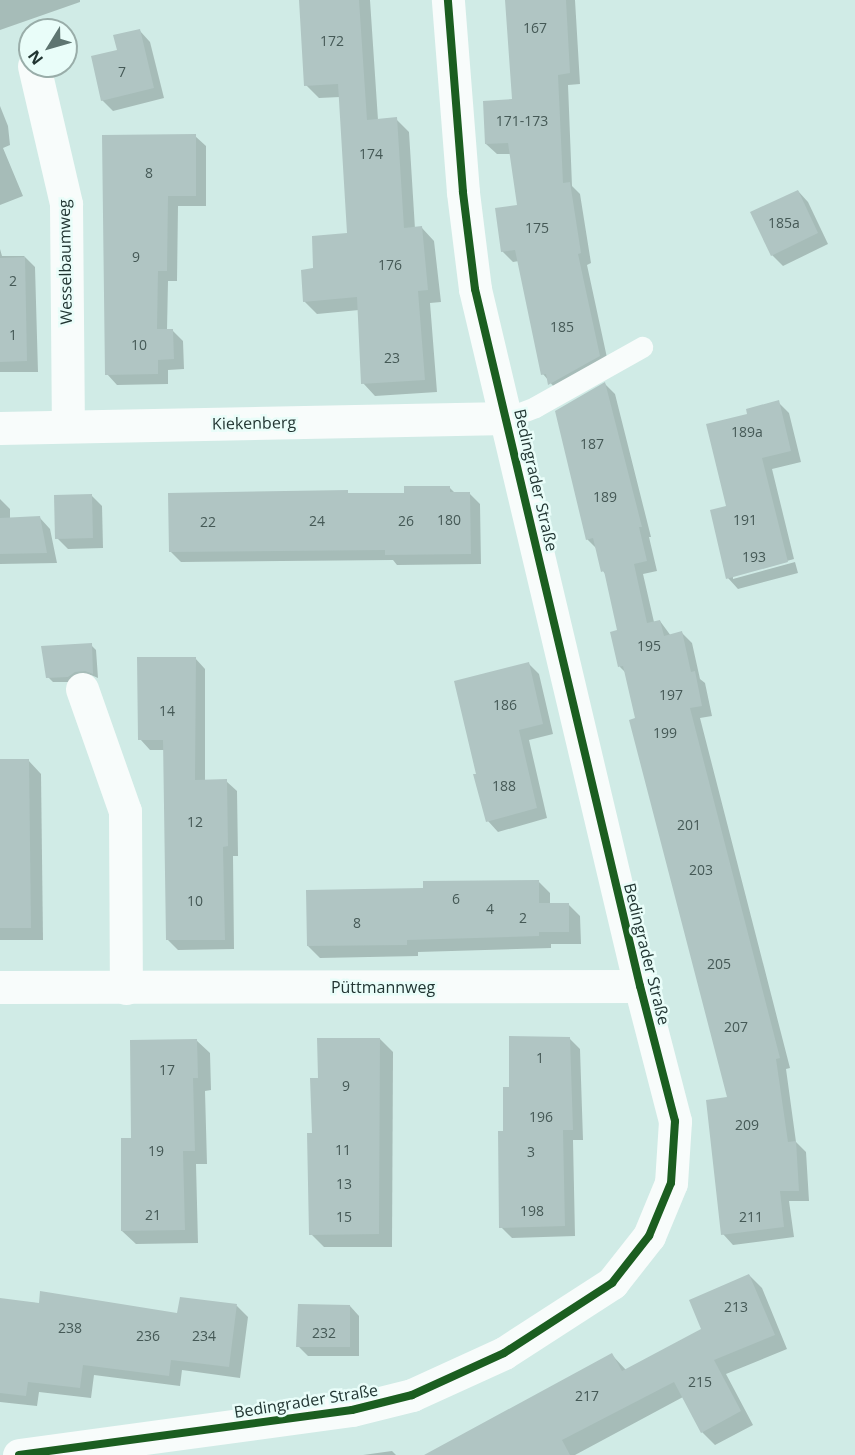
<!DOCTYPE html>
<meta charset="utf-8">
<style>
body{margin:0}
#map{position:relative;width:855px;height:1455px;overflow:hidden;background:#d0ebe6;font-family:"Open Sans",sans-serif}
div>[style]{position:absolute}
.shadow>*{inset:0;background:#0003}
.building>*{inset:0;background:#b0c5c3}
.lane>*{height:21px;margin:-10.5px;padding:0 10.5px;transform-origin:10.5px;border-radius:10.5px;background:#f8fcfb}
.street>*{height:33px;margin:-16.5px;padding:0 16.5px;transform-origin:16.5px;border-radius:16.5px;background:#f8fcfb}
.cycleway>*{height:8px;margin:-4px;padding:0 4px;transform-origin:4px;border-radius:4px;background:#1b5e20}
span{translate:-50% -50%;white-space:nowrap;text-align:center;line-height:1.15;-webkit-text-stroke:5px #e9fdf9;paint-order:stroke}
.number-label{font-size:14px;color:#455956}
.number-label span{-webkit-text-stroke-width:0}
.street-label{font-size:16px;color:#213532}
.north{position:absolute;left:18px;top:18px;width:60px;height:60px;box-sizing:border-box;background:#e9fdf9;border:2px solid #99ada9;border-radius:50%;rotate:233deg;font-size:16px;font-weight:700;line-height:24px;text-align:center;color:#213532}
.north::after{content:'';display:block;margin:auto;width:21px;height:27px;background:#5e7571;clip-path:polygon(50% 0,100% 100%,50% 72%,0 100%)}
</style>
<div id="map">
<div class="shadow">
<div style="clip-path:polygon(0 0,80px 0,80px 2px,0 30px)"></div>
<div style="clip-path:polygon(300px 0,370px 0,378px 120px,396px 119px,409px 132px,415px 229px,422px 228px,434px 241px,441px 302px,430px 303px,437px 392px,375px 396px,363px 383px,359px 310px,317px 314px,304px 301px,315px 270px,349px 234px,340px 97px,319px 98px,306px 85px)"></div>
<div style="clip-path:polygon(508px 0,575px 0,580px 84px,568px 85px,572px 186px,580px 194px,591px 263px,587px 265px,609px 367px,560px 394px,543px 374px,519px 261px,513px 262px,502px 251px,519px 206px,511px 154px,497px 154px,486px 144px,514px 101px)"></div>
<div style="clip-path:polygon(140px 31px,150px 42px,164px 98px,113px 111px,102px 100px,119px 51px)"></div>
<div style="clip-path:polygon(0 106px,8px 126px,10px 145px,3px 148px,23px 196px,0 205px)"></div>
<div style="clip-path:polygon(104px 136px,195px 136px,206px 146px,206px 206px,178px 206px,177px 281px,168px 281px,167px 330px,172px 330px,183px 341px,184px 369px,168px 370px,168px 384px,117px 385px,107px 374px)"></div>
<div style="clip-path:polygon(798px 191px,808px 202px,828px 244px,783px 266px,772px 255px)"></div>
<div style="clip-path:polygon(0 249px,2px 256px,24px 256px,35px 267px,38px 372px,0 372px)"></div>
<div style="clip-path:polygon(605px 384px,615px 394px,651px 537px,649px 537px,657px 571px,643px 574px,654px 622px,660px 621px,671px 636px,682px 633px,692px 643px,700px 679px,705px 683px,712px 716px,700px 718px,790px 1068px,786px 1069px,796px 1142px,806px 1152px,809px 1201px,789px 1201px,794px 1237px,733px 1245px,723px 1234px,729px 1098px,626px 673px,620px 667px,619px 631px,606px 575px,603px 571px,598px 550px,587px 539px)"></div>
<div style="clip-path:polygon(778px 402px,789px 413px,801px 462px,772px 469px,794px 559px,733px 576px,733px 579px,795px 562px,798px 573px,738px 589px,728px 578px,749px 415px)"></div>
<div style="clip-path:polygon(449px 487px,455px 493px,469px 493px,480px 504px,481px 564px,397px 565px,393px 560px,181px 562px,170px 551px,347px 492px,350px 495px,406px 494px)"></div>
<div style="clip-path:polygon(91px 495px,102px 506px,103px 548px,68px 549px,57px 538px)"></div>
<div style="clip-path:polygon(0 499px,10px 509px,10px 519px,40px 518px,50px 529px,57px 563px,0 564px)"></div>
<div style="clip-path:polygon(91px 645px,96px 650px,98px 678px,91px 675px,81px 676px,73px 682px,53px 682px,48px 677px)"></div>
<div style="clip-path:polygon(195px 658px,205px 669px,205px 781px,226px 781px,237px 791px,238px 856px,233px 856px,234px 949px,178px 950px,168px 940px,165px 750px,150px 750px,140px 739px)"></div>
<div style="clip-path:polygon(528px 663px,539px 674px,553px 734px,529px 740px,547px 818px,498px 832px,488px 821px,478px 775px)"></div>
<div style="clip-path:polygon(0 760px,28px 760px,41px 774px,43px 940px,0 940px)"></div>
<div style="clip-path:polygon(538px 881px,550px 893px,550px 905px,568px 904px,580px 916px,581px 944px,551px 944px,551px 948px,418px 952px,418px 956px,320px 958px,308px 946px,424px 890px)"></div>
<div style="clip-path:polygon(569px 1038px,580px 1049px,583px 1140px,573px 1140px,575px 1236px,512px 1238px,501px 1227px,505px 1132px,511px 1088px)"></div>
<div style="clip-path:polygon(380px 1039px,393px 1052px,392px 1247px,324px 1247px,311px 1234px,314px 1135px,319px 1079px)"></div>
<div style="clip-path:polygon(196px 1040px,210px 1053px,211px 1090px,205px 1091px,207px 1164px,196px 1164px,198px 1243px,136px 1244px,122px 1231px,132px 1139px)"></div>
<div style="clip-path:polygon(749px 1275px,762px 1288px,787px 1349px,726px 1374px,753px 1425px,715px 1445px,702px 1432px,683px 1397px,575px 1455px,427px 1455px,612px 1355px,626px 1370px,703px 1330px)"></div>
<div style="clip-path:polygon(0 1300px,179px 1315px,237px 1306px,248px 1317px,240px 1378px,182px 1370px,180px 1386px,94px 1375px,91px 1398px,39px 1392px,37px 1406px,0 1402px)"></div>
<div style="clip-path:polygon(350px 1306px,359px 1316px,359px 1356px,308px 1356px,298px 1346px)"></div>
<div style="clip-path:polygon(392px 1451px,396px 1455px,363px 1455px)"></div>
</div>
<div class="building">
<div style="clip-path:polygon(299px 0,359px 0,367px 120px,397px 117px,404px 228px,422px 226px,428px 290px,418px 291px,425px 380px,361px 384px,357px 297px,303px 302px,301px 270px,313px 268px,312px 236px,347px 233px,338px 84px,304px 86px)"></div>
<div style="clip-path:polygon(505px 0,566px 0,570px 73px,558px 75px,563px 183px,570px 182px,581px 253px,578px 254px,600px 356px,548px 385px,546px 374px,541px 375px,515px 250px,501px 252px,495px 208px,517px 205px,508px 143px,485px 144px,483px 101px,512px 99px)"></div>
<div style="clip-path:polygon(140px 29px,154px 88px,101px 101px,91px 56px,117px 50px,113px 35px)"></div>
<div style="clip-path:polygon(196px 134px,196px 196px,168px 196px,167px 271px,158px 271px,157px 329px,173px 329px,174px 359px,158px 360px,158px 374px,105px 375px,102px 135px)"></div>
<div style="clip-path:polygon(798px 190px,818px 233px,771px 256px,750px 212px)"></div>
<div style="clip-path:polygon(25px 257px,27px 361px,0 362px,0 258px)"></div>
<div style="clip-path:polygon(605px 382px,642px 527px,639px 527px,647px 561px,634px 564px,647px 623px,660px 620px,664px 636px,682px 631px,691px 672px,695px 671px,702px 706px,690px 708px,780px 1058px,776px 1059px,788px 1142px,796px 1141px,799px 1191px,780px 1191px,784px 1227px,721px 1235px,706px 1100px,727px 1097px,629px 720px,635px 718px,623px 666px,618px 667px,610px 632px,617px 630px,604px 571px,601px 572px,593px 538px,586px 540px,555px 411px)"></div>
<div style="clip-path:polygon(779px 400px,791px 451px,762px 458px,788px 562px,726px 579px,710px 510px,726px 506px,706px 424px,747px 414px,746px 409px)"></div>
<div style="clip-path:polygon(404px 486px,450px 486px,450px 492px,470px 492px,471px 554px,385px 555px,385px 550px,169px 552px,168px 493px,348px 490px,348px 493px,404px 493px)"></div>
<div style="clip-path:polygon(92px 494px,93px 538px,55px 539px,54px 495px)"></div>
<div style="clip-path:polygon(40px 516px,47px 553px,0 554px,0 518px)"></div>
<div style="clip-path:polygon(92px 643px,93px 674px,85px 671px,75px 672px,68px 677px,46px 678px,41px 646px)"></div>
<div style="clip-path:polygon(137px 657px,196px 657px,195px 780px,227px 779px,228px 846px,223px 847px,225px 940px,166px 940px,163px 740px,138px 740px)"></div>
<div style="clip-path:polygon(529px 662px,543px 724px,519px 730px,537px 808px,486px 822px,473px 774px,476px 774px,454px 681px)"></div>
<div style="clip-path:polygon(0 759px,29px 759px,31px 928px,0 928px)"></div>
<div style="clip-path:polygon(539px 880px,539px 903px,569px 903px,569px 932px,539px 932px,539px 936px,407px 940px,407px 945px,307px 946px,306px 890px,423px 888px,423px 881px)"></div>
<div style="clip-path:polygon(509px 1036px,570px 1037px,573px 1130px,563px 1130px,565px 1226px,499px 1228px,498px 1131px,503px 1131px,503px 1087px,509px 1087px)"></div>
<div style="clip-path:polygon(317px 1038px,380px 1038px,379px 1234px,309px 1235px,307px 1133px,312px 1133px,310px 1078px,318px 1078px)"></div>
<div style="clip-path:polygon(197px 1039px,198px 1078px,193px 1078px,195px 1151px,183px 1151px,185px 1230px,121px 1231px,121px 1138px,131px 1138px,130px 1040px)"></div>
<div style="clip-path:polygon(749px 1274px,775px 1335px,714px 1360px,741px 1411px,701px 1433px,674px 1382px,562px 1440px,570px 1455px,424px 1455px,612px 1353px,622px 1371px,701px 1329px,689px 1300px)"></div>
<div style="clip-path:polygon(40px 1291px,177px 1313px,180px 1297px,237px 1304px,229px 1367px,171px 1360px,169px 1376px,83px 1365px,80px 1388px,28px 1382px,26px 1396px,0 1393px,0 1298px,39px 1303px)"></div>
<div style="clip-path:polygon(298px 1304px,350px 1305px,350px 1347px,296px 1347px)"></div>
</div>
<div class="lane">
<div style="left:507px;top:418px;width:30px;rotate:-21deg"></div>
<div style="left:535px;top:407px;width:123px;rotate:-29.3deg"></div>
</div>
<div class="street">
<div style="left:34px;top:66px;width:142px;rotate:76.9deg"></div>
<div style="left:66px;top:204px;width:222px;rotate:89.5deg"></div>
<div style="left:0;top:428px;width:507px;rotate:-1.13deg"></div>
<div style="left:82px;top:689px;width:129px;rotate:70.6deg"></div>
<div style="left:125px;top:811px;width:177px;rotate:89.7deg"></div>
<div style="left:0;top:987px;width:640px;rotate:-0.09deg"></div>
<div style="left:19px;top:1455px;width:336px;rotate:-7.7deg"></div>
<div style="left:352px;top:1410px;width:62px;rotate:-14deg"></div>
<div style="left:412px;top:1395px;width:101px;rotate:-24.5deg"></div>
<div style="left:504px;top:1353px;width:129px;rotate:-32.9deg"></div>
<div style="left:612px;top:1283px;width:60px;rotate:-51.8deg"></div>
<div style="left:649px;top:1236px;width:57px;rotate:-67.5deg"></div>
<div style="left:671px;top:1183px;width:62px;rotate:-86.3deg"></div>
<div style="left:675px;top:1121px;width:139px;rotate:-104.5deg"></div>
<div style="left:640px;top:986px;width:716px;rotate:-103.32deg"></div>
<div style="left:475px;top:289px;width:98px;rotate:-97.1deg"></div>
<div style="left:463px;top:192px;width:193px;rotate:-94.5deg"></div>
</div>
<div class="cycleway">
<div style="left:19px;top:1455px;width:336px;rotate:-7.7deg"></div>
<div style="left:352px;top:1410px;width:62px;rotate:-14deg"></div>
<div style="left:412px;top:1395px;width:101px;rotate:-24.5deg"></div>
<div style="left:504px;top:1353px;width:129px;rotate:-32.9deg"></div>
<div style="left:612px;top:1283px;width:60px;rotate:-51.8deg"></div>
<div style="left:649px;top:1236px;width:57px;rotate:-67.5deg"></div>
<div style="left:671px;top:1183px;width:62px;rotate:-86.3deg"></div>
<div style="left:675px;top:1121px;width:139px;rotate:-104.5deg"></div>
<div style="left:640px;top:986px;width:716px;rotate:-103.32deg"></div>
<div style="left:475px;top:289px;width:98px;rotate:-97.1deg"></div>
<div style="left:463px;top:192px;width:193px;rotate:-94.5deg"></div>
</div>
<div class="number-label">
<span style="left:535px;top:28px">167</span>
<span style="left:332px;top:41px">172</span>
<span style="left:122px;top:72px">7</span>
<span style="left:522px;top:121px">171-173</span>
<span style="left:371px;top:154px">174</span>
<span style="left:149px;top:173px">8</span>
<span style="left:784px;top:223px">185a</span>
<span style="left:537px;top:228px">175</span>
<span style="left:136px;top:257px">9</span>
<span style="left:390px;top:265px">176</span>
<span style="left:13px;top:281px">2</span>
<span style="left:562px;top:327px">185</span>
<span style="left:13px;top:335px">1</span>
<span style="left:139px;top:345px">10</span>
<span style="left:392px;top:358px">23</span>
<span style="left:747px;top:432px">189a</span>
<span style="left:592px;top:444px">187</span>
<span style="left:605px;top:497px">189</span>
<span style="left:449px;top:520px">180</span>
<span style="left:745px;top:520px">191</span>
<span style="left:317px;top:521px">24</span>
<span style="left:406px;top:521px">26</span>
<span style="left:208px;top:522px">22</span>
<span style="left:754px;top:557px">193</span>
<span style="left:649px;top:646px">195</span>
<span style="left:671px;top:695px">197</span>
<span style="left:505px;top:705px">186</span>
<span style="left:167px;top:711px">14</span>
<span style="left:665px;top:733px">199</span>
<span style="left:504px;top:786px">188</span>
<span style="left:195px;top:822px">12</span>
<span style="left:689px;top:825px">201</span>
<span style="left:701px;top:870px">203</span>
<span style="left:456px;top:899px">6</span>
<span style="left:195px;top:901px">10</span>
<span style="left:490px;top:909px">4</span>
<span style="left:523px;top:918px">2</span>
<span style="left:357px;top:923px">8</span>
<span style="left:719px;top:964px">205</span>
<span style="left:736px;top:1027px">207</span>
<span style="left:540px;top:1058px">1</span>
<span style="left:167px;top:1070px">17</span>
<span style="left:346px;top:1086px">9</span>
<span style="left:541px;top:1117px">196</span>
<span style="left:747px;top:1125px">209</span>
<span style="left:343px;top:1150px">11</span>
<span style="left:156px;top:1151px">19</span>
<span style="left:531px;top:1152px">3</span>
<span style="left:344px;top:1184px">13</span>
<span style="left:532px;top:1211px">198</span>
<span style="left:153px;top:1215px">21</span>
<span style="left:344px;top:1217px">15</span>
<span style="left:751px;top:1217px">211</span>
<span style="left:736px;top:1307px">213</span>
<span style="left:70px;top:1328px">238</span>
<span style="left:324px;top:1333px">232</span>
<span style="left:148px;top:1336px">236</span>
<span style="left:204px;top:1336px">234</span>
<span style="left:700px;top:1382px">215</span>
<span style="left:587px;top:1396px">217</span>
</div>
<div class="street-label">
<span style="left:65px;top:262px;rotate:-91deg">Wesselbaumweg</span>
<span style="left:254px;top:423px;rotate:-1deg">Kiekenberg</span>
<span style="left:536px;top:480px;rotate:77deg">Bedingrader Straße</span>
<span style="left:647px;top:954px;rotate:76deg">Bedingrader Straße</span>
<span style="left:383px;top:987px">Püttmannweg</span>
<span style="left:306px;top:1401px;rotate:-9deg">Bedingrader Straße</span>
</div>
<div class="north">N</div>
</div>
